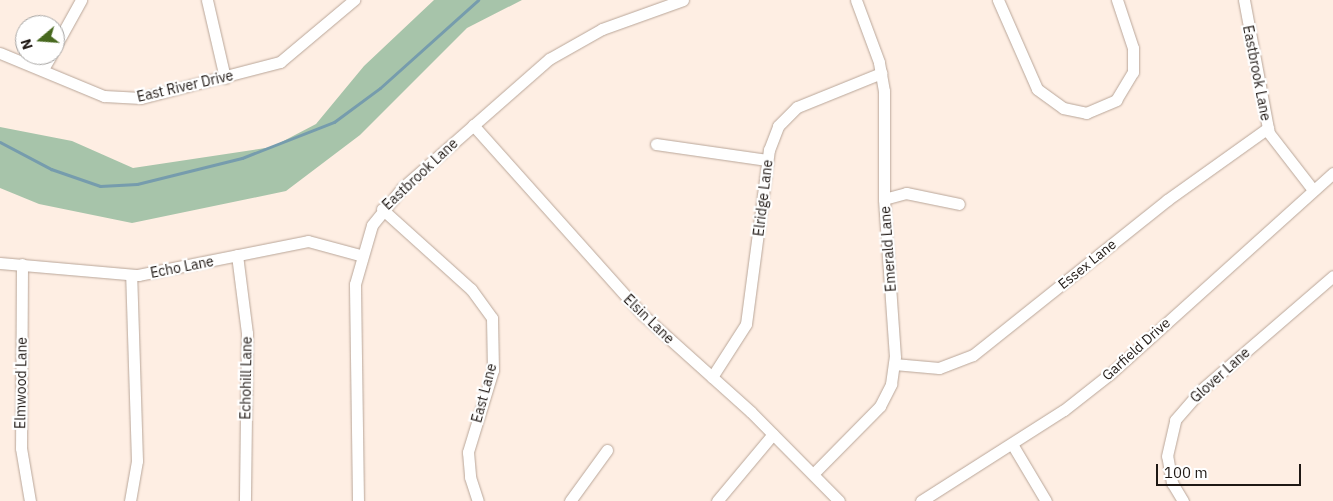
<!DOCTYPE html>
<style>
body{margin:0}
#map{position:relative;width:1333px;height:501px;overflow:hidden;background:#feeee3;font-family:"IBM Plex Sans",sans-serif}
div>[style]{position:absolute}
.forest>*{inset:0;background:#a7c4aa}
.stream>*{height:3px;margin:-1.5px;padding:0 1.5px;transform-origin:1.5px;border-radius:1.5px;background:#769cad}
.roads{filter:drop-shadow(0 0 1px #b9a699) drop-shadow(0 0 1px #b9a699)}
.minor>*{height:11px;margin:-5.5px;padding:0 5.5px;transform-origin:5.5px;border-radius:5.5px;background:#fff}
span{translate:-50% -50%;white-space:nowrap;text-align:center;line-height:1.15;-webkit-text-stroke:4.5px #fff;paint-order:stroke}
.street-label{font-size:14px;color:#1f1814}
.north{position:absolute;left:15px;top:15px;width:50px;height:50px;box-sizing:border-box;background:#fff;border:1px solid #a5a3a1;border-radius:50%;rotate:252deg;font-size:14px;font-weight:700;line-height:20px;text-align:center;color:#1f1814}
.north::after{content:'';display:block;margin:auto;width:18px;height:22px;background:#47681e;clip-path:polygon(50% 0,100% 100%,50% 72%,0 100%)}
.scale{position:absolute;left:1156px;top:464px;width:145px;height:22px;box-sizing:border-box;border:2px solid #1f1814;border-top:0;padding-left:6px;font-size:15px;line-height:18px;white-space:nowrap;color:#1f1814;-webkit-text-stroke:4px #fff;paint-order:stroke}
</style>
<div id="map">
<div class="forest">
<div style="clip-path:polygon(434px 0,522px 0,467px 28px,360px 135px,286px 191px,132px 223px,39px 204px,0 188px,0 127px,72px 141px,133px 168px,272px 147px,316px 124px,364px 66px)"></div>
</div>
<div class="stream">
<div style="left:0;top:142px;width:58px;rotate:27.9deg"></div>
<div style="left:51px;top:169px;width:52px;rotate:19.1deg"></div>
<div style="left:100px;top:186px;width:37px;rotate:-3deg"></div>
<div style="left:137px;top:184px;width:108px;rotate:-13.9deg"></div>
<div style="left:242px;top:158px;width:99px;rotate:-21.4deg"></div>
<div style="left:334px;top:122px;width:57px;rotate:-36.5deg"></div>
<div style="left:380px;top:88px;width:132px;rotate:-41.9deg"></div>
</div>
<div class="roads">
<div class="minor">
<div style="left:207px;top:0;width:80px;rotate:77deg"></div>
<div style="left:998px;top:0;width:97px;rotate:66.3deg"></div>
<div style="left:1037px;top:89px;width:32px;rotate:36deg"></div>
<div style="left:1063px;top:108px;width:24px;rotate:12deg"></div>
<div style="left:1086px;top:113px;width:33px;rotate:-23deg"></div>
<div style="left:1116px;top:100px;width:33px;rotate:-59deg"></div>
<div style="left:1133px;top:72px;width:24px;rotate:-90deg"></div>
<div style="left:1133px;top:48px;width:51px;rotate:-108.4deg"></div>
<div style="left:1244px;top:0;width:135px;rotate:79.4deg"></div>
<div style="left:1269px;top:133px;width:72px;rotate:52.3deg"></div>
<div style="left:55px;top:47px;width:54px;rotate:-61deg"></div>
<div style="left:0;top:53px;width:113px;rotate:22.5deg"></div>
<div style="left:104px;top:96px;width:37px;rotate:3deg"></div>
<div style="left:141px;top:98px;width:144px;rotate:-14.5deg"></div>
<div style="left:280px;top:62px;width:97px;rotate:-40deg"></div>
<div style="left:43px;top:69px;width:16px;rotate:-60deg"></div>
<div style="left:473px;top:125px;width:255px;rotate:48.2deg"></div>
<div style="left:643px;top:315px;width:145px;rotate:41.9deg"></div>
<div style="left:751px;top:412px;width:125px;rotate:45.3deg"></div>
<div style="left:656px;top:144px;width:112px;rotate:8.2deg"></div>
<div style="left:884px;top:199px;width:23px;rotate:-15deg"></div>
<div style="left:906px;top:193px;width:54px;rotate:11.7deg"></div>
<div style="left:382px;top:209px;width:120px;rotate:42deg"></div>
<div style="left:471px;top:289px;width:36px;rotate:54deg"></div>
<div style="left:492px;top:318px;width:52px;rotate:88.9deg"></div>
<div style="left:493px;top:370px;width:86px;rotate:107deg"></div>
<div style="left:468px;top:452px;width:25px;rotate:85deg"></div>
<div style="left:470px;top:477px;width:25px;rotate:72deg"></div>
<div style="left:237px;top:255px;width:79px;rotate:82.7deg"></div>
<div style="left:247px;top:333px;width:168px;rotate:90.7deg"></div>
<div style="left:0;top:263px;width:139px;rotate:5deg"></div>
<div style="left:138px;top:275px;width:173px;rotate:-11.3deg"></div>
<div style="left:308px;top:241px;width:54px;rotate:15.1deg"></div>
<div style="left:22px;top:264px;width:184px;rotate:90.3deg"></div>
<div style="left:21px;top:448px;width:54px;rotate:80.4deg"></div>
<div style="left:894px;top:364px;width:45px;rotate:5.1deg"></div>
<div style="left:939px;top:368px;width:36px;rotate:-21deg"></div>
<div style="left:973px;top:355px;width:248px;rotate:-38.6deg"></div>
<div style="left:1167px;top:200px;width:124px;rotate:-35.5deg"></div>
<div style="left:712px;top:377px;width:63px;rotate:-57.3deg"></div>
<div style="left:746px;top:324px;width:176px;rotate:-82.5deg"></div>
<div style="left:769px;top:150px;width:26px;rotate:-69deg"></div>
<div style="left:778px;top:126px;width:27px;rotate:-45deg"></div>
<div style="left:797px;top:107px;width:91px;rotate:-22deg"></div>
<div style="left:1012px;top:444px;width:66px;rotate:59.2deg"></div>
<div style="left:814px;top:473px;width:94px;rotate:-45.4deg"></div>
<div style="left:880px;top:406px;width:25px;rotate:-63deg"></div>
<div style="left:891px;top:384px;width:27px;rotate:-82deg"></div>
<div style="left:895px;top:357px;width:158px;rotate:-94deg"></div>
<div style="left:884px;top:199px;width:108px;rotate:-90deg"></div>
<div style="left:884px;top:91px;width:29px;rotate:-100deg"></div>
<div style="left:879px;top:62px;width:66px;rotate:-110.4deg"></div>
<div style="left:130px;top:501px;width:41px;rotate:-80.1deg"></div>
<div style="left:137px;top:461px;width:186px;rotate:-91.8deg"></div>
<div style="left:358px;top:501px;width:217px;rotate:-90.8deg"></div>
<div style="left:355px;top:284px;width:61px;rotate:-73.9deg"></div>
<div style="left:372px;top:225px;width:48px;rotate:-51deg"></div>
<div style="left:402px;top:188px;width:196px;rotate:-41.3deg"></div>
<div style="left:549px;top:59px;width:61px;rotate:-29.5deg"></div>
<div style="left:602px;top:29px;width:86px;rotate:-19.7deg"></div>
<div style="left:570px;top:501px;width:63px;rotate:-54deg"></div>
<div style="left:717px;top:501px;width:87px;rotate:-50.1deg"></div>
<div style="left:921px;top:501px;width:169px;rotate:-32.5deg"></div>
<div style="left:1064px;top:410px;width:60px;rotate:-38.2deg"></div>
<div style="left:1111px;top:373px;width:299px;rotate:-42deg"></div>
<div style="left:1183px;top:501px;width:21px;rotate:-121deg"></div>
<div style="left:1172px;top:483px;width:27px;rotate:-100deg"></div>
<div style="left:1167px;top:456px;width:37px;rotate:-77deg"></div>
<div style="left:1175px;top:420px;width:40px;rotate:-49deg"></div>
<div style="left:1201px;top:390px;width:174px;rotate:-40.8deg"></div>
</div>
</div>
<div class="street-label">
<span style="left:1257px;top:73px;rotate:79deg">Eastbrook Lane</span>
<span style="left:185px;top:86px;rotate:-13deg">East River Drive</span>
<span style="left:420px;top:174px;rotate:-43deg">Eastbrook Lane</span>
<span style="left:763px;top:198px;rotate:-83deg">Elridge Lane</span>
<span style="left:888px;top:249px;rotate:-94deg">Emerald Lane</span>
<span style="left:1087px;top:264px;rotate:-39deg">Essex Lane</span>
<span style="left:182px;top:267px;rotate:-11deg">Echo Lane</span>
<span style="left:649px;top:319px;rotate:44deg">Elsin Lane</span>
<span style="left:1136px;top:349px;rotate:-42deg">Garfield Drive</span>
<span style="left:1220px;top:375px;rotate:-42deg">Glover Lane</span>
<span style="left:246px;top:378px;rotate:-89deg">Echohill Lane</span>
<span style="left:21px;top:383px;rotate:-89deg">Elmwood Lane</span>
<span style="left:484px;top:393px;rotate:-75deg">East Lane</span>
</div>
<div class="north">N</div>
<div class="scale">100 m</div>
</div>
